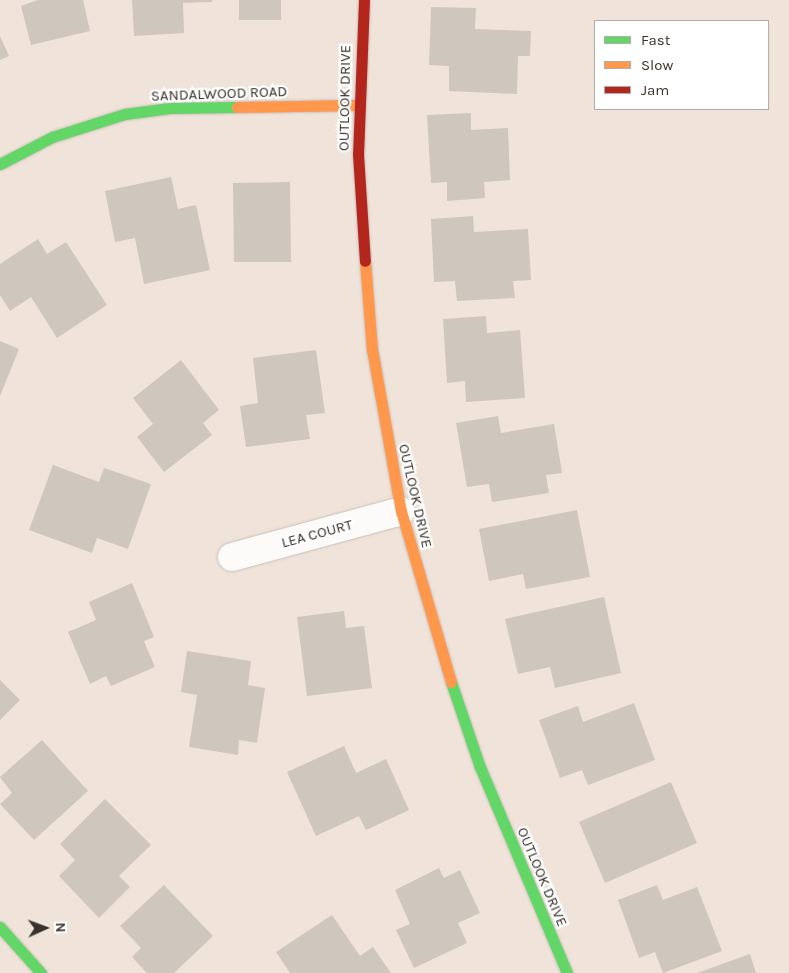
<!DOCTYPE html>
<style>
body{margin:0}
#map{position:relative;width:789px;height:973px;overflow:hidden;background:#f0e3da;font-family:Karla,sans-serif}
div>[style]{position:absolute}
.building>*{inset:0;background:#cfc6be}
.roads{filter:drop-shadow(0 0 1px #cabfb8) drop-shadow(0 0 1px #cabfb8)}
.street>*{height:28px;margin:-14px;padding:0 14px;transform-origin:14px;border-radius:14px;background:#fdfbf9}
.fast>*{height:11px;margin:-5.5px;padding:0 5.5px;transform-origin:5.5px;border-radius:5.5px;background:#63d668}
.slow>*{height:11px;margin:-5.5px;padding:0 5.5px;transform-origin:5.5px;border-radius:5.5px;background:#ff974d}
.jam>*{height:11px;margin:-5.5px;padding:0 5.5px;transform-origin:5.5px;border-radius:5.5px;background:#b3261e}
span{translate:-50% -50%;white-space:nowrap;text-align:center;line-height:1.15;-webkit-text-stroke:4.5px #fff;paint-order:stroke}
.street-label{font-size:15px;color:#39312a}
.legend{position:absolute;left:594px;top:20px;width:175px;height:90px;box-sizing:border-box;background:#fff;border:1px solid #b0adaa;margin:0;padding:6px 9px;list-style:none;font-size:15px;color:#39312a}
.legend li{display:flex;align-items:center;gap:10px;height:25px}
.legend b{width:25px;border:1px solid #b0adaa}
.north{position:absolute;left:20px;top:903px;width:50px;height:50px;-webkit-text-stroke:4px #fff;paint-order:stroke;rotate:88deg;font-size:14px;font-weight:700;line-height:20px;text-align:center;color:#39312a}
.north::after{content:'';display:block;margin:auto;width:18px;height:22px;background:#39312a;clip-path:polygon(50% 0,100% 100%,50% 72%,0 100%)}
</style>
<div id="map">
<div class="building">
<div style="clip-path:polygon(38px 0,83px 0,90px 31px,31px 45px,21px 6px)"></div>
<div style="clip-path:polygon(132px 0,212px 0,212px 2px,183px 3px,184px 33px,134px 36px)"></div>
<div style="clip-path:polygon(239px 0,281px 0,281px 20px,239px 20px)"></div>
<div style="clip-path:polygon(431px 7px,476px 8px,475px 29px,531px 31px,530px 56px,518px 56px,517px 94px,449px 91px,449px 66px,429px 65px)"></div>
<div style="clip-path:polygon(0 36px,9px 56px,0 60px)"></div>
<div style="clip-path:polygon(471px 113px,471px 130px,508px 128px,510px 180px,484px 182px,485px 198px,447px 201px,447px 182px,431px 183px,427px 115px)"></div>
<div style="clip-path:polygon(171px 177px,178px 209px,196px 205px,210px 270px,144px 284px,135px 238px,115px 242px,105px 191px)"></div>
<div style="clip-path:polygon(290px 182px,291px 262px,234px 262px,233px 183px)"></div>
<div style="clip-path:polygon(473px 216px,474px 232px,528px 229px,531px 280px,513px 281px,515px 298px,457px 301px,455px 281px,434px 282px,431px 219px)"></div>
<div style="clip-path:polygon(38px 239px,47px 254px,66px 242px,107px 305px,57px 338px,31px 297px,10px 311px,0 295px,0 264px)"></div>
<div style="clip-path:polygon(486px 316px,487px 333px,520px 330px,525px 398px,466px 402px,465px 381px,447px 383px,443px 319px)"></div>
<div style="clip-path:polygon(0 341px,19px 349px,0 396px)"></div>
<div style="clip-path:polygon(316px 350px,325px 413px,306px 415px,310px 439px,246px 447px,240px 406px,258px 403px,253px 358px)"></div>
<div style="clip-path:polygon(181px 360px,219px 410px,203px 423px,212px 435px,164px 472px,137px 437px,153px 424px,133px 398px)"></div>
<div style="clip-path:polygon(498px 416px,501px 433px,554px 424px,562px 473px,546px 475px,549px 493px,492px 502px,489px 484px,467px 487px,456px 423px)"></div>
<div style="clip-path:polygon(53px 465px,99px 482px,104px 468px,151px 484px,128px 549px,97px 538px,92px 553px,29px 530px)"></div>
<div style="clip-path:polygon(577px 510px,590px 577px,526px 589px,523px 574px,489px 581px,479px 529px)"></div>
<div style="clip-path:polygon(132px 583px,154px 637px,144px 641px,155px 667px,111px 686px,106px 676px,90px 684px,68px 632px,96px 620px,89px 602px)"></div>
<div style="clip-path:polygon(604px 597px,621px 673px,555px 688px,550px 667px,518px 674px,505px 619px)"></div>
<div style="clip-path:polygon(344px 611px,346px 628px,364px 626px,372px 688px,307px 696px,297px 617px)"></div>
<div style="clip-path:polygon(187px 651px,251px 661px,248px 685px,265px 688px,257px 743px,239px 740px,238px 755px,189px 747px,197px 695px,181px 692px)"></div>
<div style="clip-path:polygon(0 680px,20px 700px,0 720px)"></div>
<div style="clip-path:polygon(634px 703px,655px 760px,588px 785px,582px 770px,560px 778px,539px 720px,578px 706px,583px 722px)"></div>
<div style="clip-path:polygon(42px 740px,88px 791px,34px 840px,0 804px,12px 793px,0 777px)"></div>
<div style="clip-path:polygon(344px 746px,356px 773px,386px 759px,409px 810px,366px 830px,359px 816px,316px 836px,287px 772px)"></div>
<div style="clip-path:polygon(671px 782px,697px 843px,605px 883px,579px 822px)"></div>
<div style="clip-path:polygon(105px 799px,151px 845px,119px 876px,130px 887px,99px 918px,59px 876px,75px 860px,60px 844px)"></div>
<div style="clip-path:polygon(439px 868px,444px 878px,460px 870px,480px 913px,458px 923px,467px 943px,414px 968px,396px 930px,410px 924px,395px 890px)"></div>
<div style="clip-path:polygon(164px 885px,213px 936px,174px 973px,147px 973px,132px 957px,141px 948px,120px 926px)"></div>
<div style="clip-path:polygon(657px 885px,663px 900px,697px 887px,722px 951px,663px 973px,655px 952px,639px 958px,618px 900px)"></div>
<div style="clip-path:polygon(332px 915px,360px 956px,373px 947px,391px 973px,290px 973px,276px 952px)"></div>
<div style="clip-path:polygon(750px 954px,756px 973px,697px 973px)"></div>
</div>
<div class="roads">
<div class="street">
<div style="left:232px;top:557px;width:175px;rotate:-15.2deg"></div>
</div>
<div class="fast">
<div style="left:0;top:164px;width:59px;rotate:-27.4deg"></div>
<div style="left:52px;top:137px;width:77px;rotate:-17.5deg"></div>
<div style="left:125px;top:114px;width:45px;rotate:-7.6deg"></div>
<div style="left:170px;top:108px;width:67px;rotate:-0.9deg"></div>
<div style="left:451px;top:682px;width:90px;rotate:71.2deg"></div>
<div style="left:480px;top:767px;width:224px;rotate:67.1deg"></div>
<div style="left:0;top:927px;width:62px;rotate:48.3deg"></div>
</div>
<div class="slow">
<div style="left:237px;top:107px;width:122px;rotate:-0.9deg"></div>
<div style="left:365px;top:261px;width:88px;rotate:85.5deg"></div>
<div style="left:372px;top:349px;width:165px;rotate:79.9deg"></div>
<div style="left:401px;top:511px;width:178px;rotate:73.7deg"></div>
</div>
<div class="jam">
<div style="left:364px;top:0;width:154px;rotate:92.2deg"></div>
<div style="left:358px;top:154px;width:107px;rotate:86.3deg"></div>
</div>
</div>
<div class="street-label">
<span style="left:219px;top:94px;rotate:-2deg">SANDALWOOD ROAD</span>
<span style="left:345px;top:98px;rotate:-89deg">OUTLOOK DRIVE</span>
<span style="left:415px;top:496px;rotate:77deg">OUTLOOK DRIVE</span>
<span style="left:317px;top:534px;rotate:-15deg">LEA COURT</span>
<span style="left:542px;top:877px;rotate:67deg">OUTLOOK DRIVE</span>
</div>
<ul class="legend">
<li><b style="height:6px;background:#63d668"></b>Fast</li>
<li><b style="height:6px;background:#ff974d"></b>Slow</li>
<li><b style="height:6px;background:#b3261e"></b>Jam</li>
</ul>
<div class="north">N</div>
</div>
